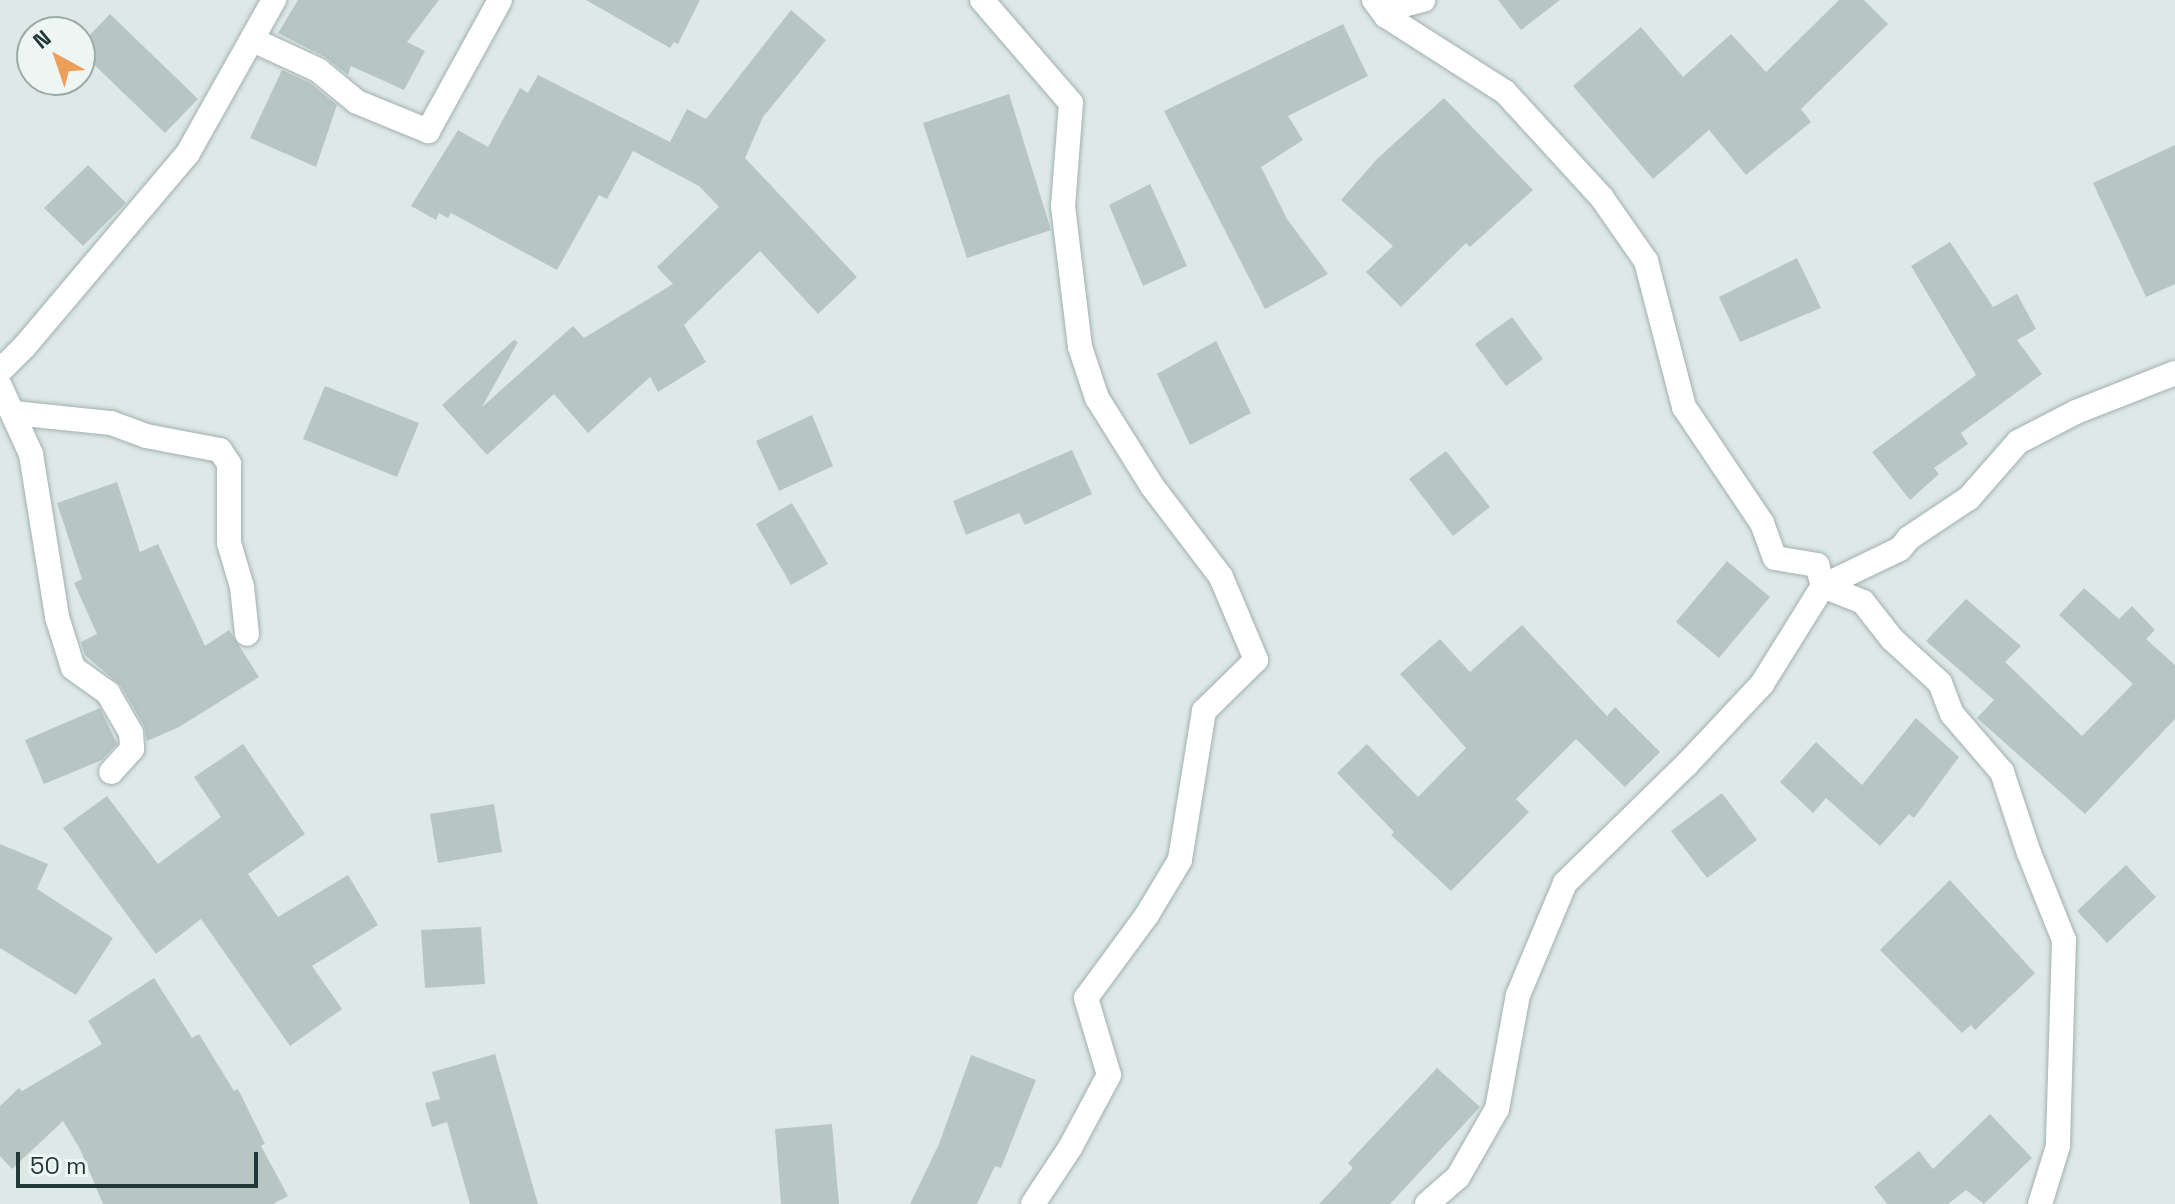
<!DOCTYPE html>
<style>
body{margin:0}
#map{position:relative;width:2175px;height:1204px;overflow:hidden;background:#dee9e7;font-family:"Space Grotesk",sans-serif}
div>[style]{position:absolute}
.building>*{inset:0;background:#b7c6c3}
.roads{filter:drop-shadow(0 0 2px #a1b0af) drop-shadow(0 0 2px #a1b0af)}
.minor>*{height:24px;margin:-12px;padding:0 12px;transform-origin:12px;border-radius:12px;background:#fff}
span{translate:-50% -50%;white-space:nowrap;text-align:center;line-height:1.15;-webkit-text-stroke:7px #eef6f4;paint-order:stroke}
.north{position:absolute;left:16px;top:16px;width:80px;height:80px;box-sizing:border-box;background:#eef6f4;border:2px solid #9caaa8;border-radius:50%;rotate:320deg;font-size:22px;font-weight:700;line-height:32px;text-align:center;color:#203837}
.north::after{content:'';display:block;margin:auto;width:28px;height:36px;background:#eb9f5a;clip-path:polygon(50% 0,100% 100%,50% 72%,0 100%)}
.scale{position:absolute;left:16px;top:1152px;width:242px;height:36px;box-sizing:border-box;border:4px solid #203837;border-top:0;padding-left:10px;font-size:24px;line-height:28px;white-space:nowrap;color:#203837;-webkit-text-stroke:6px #eef6f4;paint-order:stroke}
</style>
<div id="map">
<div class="building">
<div style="clip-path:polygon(298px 0,439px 0,407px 42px,425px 51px,404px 90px,351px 66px,348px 75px,325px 57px,278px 33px)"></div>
<div style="clip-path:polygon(586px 0,700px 0,678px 44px,674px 42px,670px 48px)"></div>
<div style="clip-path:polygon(1498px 0,1560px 0,1521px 30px)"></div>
<div style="clip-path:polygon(1839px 0,1864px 0,1888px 24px,1801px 109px,1811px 122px,1746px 175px,1709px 130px,1653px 179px,1573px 86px,1641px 27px,1683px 77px,1731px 34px,1766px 72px)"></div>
<div style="clip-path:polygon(791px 10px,826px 40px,763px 117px,745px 158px,857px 277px,818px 314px,760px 251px,684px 325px,706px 362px,658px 392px,650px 377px,588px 433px,554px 394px,487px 455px,442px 405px,514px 340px,518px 342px,482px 407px,573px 326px,584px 338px,673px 284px,657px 267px,719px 207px,699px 186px,633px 151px,607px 199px,599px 195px,557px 270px,451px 213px,448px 218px,439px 213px,436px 220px,411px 206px,458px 130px,488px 147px,520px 88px,528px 93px,538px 75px,670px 142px,687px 109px,706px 119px)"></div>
<div style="clip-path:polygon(110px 14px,198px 99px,165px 133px,80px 51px,80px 45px)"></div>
<div style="clip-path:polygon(1343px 24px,1368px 76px,1288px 116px,1303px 140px,1261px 167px,1287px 219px,1328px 274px,1265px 309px,1164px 111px)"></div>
<div style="clip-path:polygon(282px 70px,310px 83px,337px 105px,316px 167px,250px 138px)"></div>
<div style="clip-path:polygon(1009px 94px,1051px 230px,967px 258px,923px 123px)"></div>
<div style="clip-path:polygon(1444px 98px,1533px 190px,1470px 247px,1466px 243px,1401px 307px,1366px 272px,1393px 246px,1341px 200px,1377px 159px)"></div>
<div style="clip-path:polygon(2175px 145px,2175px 284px,2146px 297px,2093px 183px)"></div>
<div style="clip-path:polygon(88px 165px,126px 203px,83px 246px,44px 208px)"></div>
<div style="clip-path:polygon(1150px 184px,1187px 266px,1143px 286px,1109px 205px)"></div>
<div style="clip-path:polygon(1950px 242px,1993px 307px,2017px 294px,2036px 329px,2017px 340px,2042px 374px,1961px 433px,1968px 444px,1934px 468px,1939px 474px,1910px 500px,1872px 452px,1976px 375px,1911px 266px)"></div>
<div style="clip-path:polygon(1797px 258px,1821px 308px,1740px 342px,1719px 297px)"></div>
<div style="clip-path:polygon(1512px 317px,1543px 359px,1506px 386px,1475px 344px)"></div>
<div style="clip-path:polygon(1216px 341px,1251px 413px,1190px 445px,1157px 374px)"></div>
<div style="clip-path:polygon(325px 386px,419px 423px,397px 477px,303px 439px)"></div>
<div style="clip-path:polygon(812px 415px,833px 466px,779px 491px,756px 441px)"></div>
<div style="clip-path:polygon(1072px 450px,1092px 494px,1025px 525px,1019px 513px,966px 535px,953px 501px)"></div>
<div style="clip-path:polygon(1446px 451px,1490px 507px,1453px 536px,1409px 479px)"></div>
<div style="clip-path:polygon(117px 482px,140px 552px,158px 544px,205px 646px,229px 630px,259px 677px,179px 727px,147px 741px,144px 726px,121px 686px,85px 655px,81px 642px,97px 634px,74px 583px,82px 579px,57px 503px)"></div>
<div style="clip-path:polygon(792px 503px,828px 564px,791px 585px,756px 524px)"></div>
<div style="clip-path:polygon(1727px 561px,1770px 597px,1719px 658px,1676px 622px)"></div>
<div style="clip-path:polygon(2084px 588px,2119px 619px,2132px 606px,2155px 630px,2146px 639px,2175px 665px,2175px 719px,2085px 814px,1977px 718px,1994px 700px,1926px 641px,1966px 599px,2021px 646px,2005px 662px,2082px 736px,2133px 684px,2059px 615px)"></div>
<div style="clip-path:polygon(1522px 625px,1607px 716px,1615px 707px,1660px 752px,1625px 787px,1576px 739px,1516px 799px,1529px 812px,1451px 891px,1391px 835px,1394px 832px,1337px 773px,1367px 744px,1418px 797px,1466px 748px,1400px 674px,1440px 639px,1470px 672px)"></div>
<div style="clip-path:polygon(100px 708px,117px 744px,102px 760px,44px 784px,25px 740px)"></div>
<div style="clip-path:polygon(1916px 718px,1959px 757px,1914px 818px,1909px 814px,1880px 846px,1826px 798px,1813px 813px,1780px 782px,1816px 742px,1862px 785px)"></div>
<div style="clip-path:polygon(243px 744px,305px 834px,248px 874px,278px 917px,348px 875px,378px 925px,312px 966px,342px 1009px,290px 1046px,201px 919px,156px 954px,63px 828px,107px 796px,158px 864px,221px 817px,194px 777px)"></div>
<div style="clip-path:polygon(1722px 793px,1757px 840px,1707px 878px,1671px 831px)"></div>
<div style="clip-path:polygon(494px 804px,502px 852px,438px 863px,430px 814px)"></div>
<div style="clip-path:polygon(0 844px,48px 864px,37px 889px,113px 938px,76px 995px,0 948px)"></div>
<div style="clip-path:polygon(2126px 865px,2156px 897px,2107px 943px,2077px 911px)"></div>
<div style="clip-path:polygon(1950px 880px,2035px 973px,1975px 1030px,1971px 1025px,1962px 1033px,1880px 950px)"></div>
<div style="clip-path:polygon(481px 927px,485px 984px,425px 988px,421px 930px)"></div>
<div style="clip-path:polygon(154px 978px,192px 1038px,199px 1034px,234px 1091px,238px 1089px,265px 1144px,261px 1146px,288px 1196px,273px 1204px,103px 1204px,80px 1149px,63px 1121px,12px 1169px,0 1156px,0 1106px,19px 1088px,22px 1091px,102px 1044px,88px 1021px)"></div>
<div style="clip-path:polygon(495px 1054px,538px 1204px,470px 1204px,447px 1122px,432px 1127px,425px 1103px,440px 1099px,432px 1072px)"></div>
<div style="clip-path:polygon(971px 1055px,1036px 1080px,1001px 1168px,995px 1166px,977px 1204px,910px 1204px,939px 1144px)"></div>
<div style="clip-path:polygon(1437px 1068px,1480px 1107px,1390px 1204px,1319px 1204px,1353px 1168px,1348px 1163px)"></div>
<div style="clip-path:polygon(1990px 1114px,2032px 1158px,1984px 1204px,1966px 1190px,1948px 1204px,1887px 1204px,1874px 1187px,1919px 1151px,1933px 1169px)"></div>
<div style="clip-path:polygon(832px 1124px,839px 1204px,781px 1204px,775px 1129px)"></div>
</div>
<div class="roads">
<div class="minor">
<div style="left:982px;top:0;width:136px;rotate:49.2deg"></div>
<div style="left:1071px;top:103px;width:103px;rotate:94.4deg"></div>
<div style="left:1063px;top:206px;width:142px;rotate:83.1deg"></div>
<div style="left:1080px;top:347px;width:54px;rotate:71.6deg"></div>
<div style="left:1097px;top:398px;width:104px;rotate:58deg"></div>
<div style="left:1152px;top:486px;width:114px;rotate:52.8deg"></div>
<div style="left:1221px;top:577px;width:90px;rotate:67.1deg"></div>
<div style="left:1256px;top:660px;width:73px;rotate:135.6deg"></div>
<div style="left:1204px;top:711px;width:151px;rotate:99.2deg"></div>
<div style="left:1180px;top:860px;width:64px;rotate:121deg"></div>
<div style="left:1147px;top:915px;width:103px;rotate:126.3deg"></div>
<div style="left:1086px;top:998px;width:80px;rotate:73.4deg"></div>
<div style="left:1109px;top:1075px;width:83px;rotate:118.1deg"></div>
<div style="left:1070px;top:1148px;width:67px;rotate:123.5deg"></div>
<div style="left:1374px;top:0;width:20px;rotate:53deg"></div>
<div style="left:1386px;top:16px;width:141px;rotate:32.6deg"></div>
<div style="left:1505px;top:92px;width:144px;rotate:47.5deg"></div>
<div style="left:1602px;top:198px;width:77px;rotate:55.1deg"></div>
<div style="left:1646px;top:261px;width:151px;rotate:75.4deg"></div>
<div style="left:1684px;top:407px;width:140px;rotate:56.1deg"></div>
<div style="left:1762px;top:523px;width:37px;rotate:70deg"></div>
<div style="left:1775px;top:558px;width:43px;rotate:9.5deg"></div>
<div style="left:1817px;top:565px;width:22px;rotate:74deg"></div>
<div style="left:1823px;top:586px;width:43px;rotate:21.8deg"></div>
<div style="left:1863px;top:602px;width:47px;rotate:51.9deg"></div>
<div style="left:1892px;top:639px;width:65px;rotate:42.5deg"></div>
<div style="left:1940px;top:683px;width:33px;rotate:69deg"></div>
<div style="left:1952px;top:714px;width:77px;rotate:49.2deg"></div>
<div style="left:2002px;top:772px;width:85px;rotate:71.6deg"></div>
<div style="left:2029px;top:853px;width:94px;rotate:68.1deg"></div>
<div style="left:2064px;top:940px;width:206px;rotate:91.7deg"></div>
<div style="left:2058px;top:1146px;width:61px;rotate:107.2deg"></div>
<div style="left:1386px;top:16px;width:16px;rotate:-38deg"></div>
<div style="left:1399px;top:6px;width:25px;rotate:-14deg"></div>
<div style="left:253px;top:40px;width:72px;rotate:24.8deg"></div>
<div style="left:318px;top:70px;width:50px;rotate:39.4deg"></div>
<div style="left:357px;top:102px;width:77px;rotate:22.2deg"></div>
<div style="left:428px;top:131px;width:149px;rotate:-61.2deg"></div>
<div style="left:0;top:371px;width:35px;rotate:-45deg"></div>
<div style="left:25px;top:346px;width:253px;rotate:-49.8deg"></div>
<div style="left:188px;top:153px;width:176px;rotate:-60.7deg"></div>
<div style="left:0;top:386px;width:75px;rotate:65.5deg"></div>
<div style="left:31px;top:454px;width:165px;rotate:80.9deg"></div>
<div style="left:57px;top:617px;width:53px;rotate:72.6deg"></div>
<div style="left:73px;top:668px;width:43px;rotate:35.5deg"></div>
<div style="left:108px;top:693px;width:46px;rotate:60.1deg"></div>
<div style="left:131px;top:733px;width:16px;rotate:86deg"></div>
<div style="left:132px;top:749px;width:31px;rotate:132deg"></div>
<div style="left:14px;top:413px;width:98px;rotate:5.9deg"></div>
<div style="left:111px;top:423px;width:37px;rotate:20deg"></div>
<div style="left:146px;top:436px;width:75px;rotate:10.7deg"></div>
<div style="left:220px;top:450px;width:17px;rotate:57deg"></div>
<div style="left:229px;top:464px;width:79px;rotate:90deg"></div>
<div style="left:229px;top:543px;width:46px;rotate:73.5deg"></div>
<div style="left:242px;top:587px;width:47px;rotate:83.9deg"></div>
<div style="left:1427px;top:1204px;width:41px;rotate:-41.1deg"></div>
<div style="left:1458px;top:1177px;width:78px;rotate:-60.2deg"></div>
<div style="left:1497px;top:1109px;width:116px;rotate:-79.6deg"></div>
<div style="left:1518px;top:995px;width:121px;rotate:-67.2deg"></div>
<div style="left:1565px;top:883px;width:170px;rotate:-44.3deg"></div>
<div style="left:1687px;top:764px;width:110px;rotate:-46.8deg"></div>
<div style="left:1762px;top:684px;width:115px;rotate:-58.1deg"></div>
<div style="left:1823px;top:586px;width:85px;rotate:-25.7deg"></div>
<div style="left:1900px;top:549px;width:14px;rotate:-51deg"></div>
<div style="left:1909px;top:538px;width:72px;rotate:-33.7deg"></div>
<div style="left:1969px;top:498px;width:74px;rotate:-48.8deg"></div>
<div style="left:2018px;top:442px;width:65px;rotate:-27.3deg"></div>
<div style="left:2076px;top:412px;width:106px;rotate:-21.5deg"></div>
</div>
</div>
<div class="north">N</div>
<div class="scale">50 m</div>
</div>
